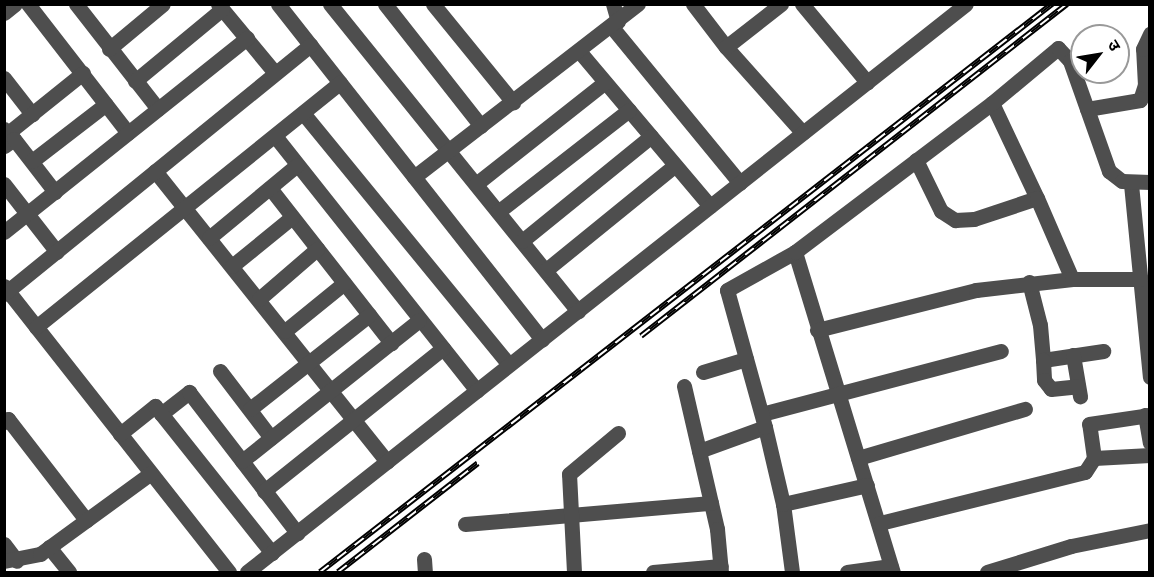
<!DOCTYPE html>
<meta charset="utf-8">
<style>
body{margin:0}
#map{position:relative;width:1154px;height:577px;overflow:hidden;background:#fff;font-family:Signika,"Noto Sans Devanagari",sans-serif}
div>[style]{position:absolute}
.minor>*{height:15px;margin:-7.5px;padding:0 7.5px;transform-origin:7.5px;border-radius:7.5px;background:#4e4e4e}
.rail>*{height:6px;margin-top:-3px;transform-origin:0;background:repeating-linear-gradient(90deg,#fff 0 11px,#000 0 22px);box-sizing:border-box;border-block:2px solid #000}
span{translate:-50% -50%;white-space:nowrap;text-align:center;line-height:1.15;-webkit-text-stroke:6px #fff;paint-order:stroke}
.frame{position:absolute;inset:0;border:6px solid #000;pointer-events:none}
.north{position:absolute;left:1070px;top:24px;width:60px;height:60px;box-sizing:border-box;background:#fff;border:2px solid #999;border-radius:50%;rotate:59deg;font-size:16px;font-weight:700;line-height:24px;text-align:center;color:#000}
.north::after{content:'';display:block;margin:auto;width:21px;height:27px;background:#000;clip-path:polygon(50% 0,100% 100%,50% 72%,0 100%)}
</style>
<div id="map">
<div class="minor">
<div style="left:28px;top:4px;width:163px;rotate:52.2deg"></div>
<div style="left:76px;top:4px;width:133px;rotate:52deg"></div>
<div style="left:218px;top:4px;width:89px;rotate:50.4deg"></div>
<div style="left:278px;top:4px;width:427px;rotate:51.8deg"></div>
<div style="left:330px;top:4px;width:395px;rotate:51.1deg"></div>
<div style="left:385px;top:4px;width:155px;rotate:51.8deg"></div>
<div style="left:433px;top:4px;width:127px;rotate:50.8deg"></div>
<div style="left:613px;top:4px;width:18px;rotate:74deg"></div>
<div style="left:693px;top:4px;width:54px;rotate:52.5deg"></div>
<div style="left:726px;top:47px;width:115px;rotate:48.2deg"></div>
<div style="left:802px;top:4px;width:102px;rotate:50.2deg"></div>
<div style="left:4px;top:13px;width:14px;rotate:-39deg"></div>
<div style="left:611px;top:26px;width:203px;rotate:50.6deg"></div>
<div style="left:726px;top:47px;width:70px;rotate:-38deg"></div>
<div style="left:109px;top:49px;width:70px;rotate:-39.8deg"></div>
<div style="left:579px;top:51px;width:203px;rotate:49.8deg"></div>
<div style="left:4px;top:78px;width:46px;rotate:52.1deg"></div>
<div style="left:135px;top:81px;width:113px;rotate:-39.6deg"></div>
<div style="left:992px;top:103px;width:105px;rotate:64.7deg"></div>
<div style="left:1087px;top:109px;width:54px;rotate:-9.6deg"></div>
<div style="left:1140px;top:100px;width:16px;rotate:-72deg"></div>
<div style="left:1145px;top:85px;width:36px;rotate:-93deg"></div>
<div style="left:1143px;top:49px;width:17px;rotate:-65deg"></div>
<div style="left:303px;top:113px;width:325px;rotate:50.7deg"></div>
<div style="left:4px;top:129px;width:6px;rotate:45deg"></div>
<div style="left:8px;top:133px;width:96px;rotate:-38.7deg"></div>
<div style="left:275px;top:136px;width:325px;rotate:51.6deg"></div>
<div style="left:4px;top:146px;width:12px;rotate:-35deg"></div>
<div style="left:14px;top:139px;width:67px;rotate:52.3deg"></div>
<div style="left:916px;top:160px;width:57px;rotate:63.9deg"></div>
<div style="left:941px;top:211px;width:17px;rotate:33deg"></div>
<div style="left:955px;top:220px;width:19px;rotate:-3deg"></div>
<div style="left:974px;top:219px;width:66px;rotate:-18.4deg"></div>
<div style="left:1037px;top:198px;width:88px;rotate:66.6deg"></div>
<div style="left:32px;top:161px;width:93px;rotate:-37.6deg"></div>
<div style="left:155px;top:171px;width:372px;rotate:51.4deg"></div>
<div style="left:414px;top:177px;width:283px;rotate:-37.7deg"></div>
<div style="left:4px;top:184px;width:86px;rotate:52.1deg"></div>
<div style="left:476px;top:184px;width:164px;rotate:-38.3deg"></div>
<div style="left:1131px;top:184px;width:194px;rotate:84.4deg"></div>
<div style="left:270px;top:188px;width:197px;rotate:52deg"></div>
<div style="left:498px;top:212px;width:166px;rotate:-37.9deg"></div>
<div style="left:4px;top:232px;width:311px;rotate:-38.6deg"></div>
<div style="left:209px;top:238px;width:114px;rotate:-39.7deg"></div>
<div style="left:522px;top:241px;width:166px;rotate:-39.1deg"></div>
<div style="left:795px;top:252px;width:335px;rotate:73deg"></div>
<div style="left:232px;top:266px;width:77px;rotate:-39.2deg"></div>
<div style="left:546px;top:270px;width:166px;rotate:-39.1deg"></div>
<div style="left:1029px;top:282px;width:44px;rotate:75.7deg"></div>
<div style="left:1040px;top:325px;width:35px;rotate:85deg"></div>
<div style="left:1043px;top:360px;width:61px;rotate:-8.5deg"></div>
<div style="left:4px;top:286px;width:364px;rotate:51.8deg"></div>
<div style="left:4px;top:294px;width:395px;rotate:-39.1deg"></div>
<div style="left:259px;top:299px;width:77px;rotate:-40.8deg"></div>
<div style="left:36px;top:327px;width:390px;rotate:-38.8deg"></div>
<div style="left:817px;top:330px;width:164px;rotate:-14.1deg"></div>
<div style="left:976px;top:290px;width:97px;rotate:-6.5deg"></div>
<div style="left:1072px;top:279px;width:68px"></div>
<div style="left:285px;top:331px;width:76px;rotate:-39.1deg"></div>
<div style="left:1073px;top:355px;width:42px;rotate:80.3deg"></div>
<div style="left:1043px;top:360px;width:20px;rotate:87deg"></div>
<div style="left:1044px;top:380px;width:11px;rotate:52deg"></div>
<div style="left:1051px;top:389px;width:27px;rotate:-6deg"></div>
<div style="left:220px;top:371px;width:84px;rotate:52.7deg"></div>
<div style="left:703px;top:372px;width:45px;rotate:-16.8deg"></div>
<div style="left:684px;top:386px;width:147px;rotate:77deg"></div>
<div style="left:717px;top:529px;width:43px;rotate:84.7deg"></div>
<div style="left:250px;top:409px;width:152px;rotate:-38.3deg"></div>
<div style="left:161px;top:414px;width:36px;rotate:-38deg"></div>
<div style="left:189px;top:392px;width:178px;rotate:52.5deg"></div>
<div style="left:762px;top:414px;width:247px;rotate:-14.8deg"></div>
<div style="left:1145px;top:415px;width:28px;rotate:80deg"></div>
<div style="left:4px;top:422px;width:5px;rotate:-37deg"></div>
<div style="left:8px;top:419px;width:128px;rotate:52.3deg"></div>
<div style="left:120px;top:434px;width:45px;rotate:-38.7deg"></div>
<div style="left:155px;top:406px;width:188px;rotate:51.5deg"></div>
<div style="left:699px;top:451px;width:70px;rotate:-20deg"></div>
<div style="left:858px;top:458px;width:174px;rotate:-16.4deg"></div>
<div style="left:1094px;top:458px;width:56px;rotate:-3.1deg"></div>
<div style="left:242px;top:461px;width:226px;rotate:-38.5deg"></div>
<div style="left:264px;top:491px;width:229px;rotate:-38.6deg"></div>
<div style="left:783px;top:504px;width:86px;rotate:-12.7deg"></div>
<div style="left:880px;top:523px;width:211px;rotate:-14deg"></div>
<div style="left:1085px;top:472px;width:17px;rotate:-57deg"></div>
<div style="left:1094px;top:458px;width:34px;rotate:-98deg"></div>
<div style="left:1089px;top:424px;width:62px;rotate:-8.4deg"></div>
<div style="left:465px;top:524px;width:247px;rotate:-4.9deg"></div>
<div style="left:4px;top:544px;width:21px;rotate:53deg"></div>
<div style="left:49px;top:547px;width:32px;rotate:51deg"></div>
<div style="left:424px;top:559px;width:13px;rotate:86deg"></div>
<div style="left:4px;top:561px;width:37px;rotate:-11deg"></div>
<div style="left:40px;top:554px;width:137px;rotate:-36.1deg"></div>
<div style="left:247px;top:572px;width:916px;rotate:-38.31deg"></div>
<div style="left:574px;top:572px;width:98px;rotate:-92.9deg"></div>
<div style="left:569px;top:474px;width:64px;rotate:-39.9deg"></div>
<div style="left:653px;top:572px;width:68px;rotate:-5deg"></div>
<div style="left:792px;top:572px;width:69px;rotate:-97.5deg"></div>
<div style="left:783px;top:504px;width:79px;rotate:-103.2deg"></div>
<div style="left:765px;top:427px;width:142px;rotate:-105.5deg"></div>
<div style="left:727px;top:290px;width:78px;rotate:-29.2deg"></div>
<div style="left:795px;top:252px;width:247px;rotate:-37.1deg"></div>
<div style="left:992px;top:103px;width:86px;rotate:-39.8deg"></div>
<div style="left:1058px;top:48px;width:18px;rotate:47deg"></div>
<div style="left:1070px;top:61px;width:117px;rotate:70.5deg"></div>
<div style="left:1109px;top:171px;width:16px;rotate:38deg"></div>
<div style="left:1122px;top:181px;width:28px;rotate:2deg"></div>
<div style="left:847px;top:572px;width:44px;rotate:-7.8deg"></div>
<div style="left:987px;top:572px;width:88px;rotate:-17.2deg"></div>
<div style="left:1071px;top:546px;width:81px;rotate:-11.4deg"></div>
</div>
<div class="rail">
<div style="left:641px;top:336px;width:540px;rotate:-37.93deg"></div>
<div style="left:320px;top:572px;width:927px;rotate:-37.81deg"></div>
<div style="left:338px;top:572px;width:177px;rotate:-37.9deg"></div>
</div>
<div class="frame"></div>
<div class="north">उ</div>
</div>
